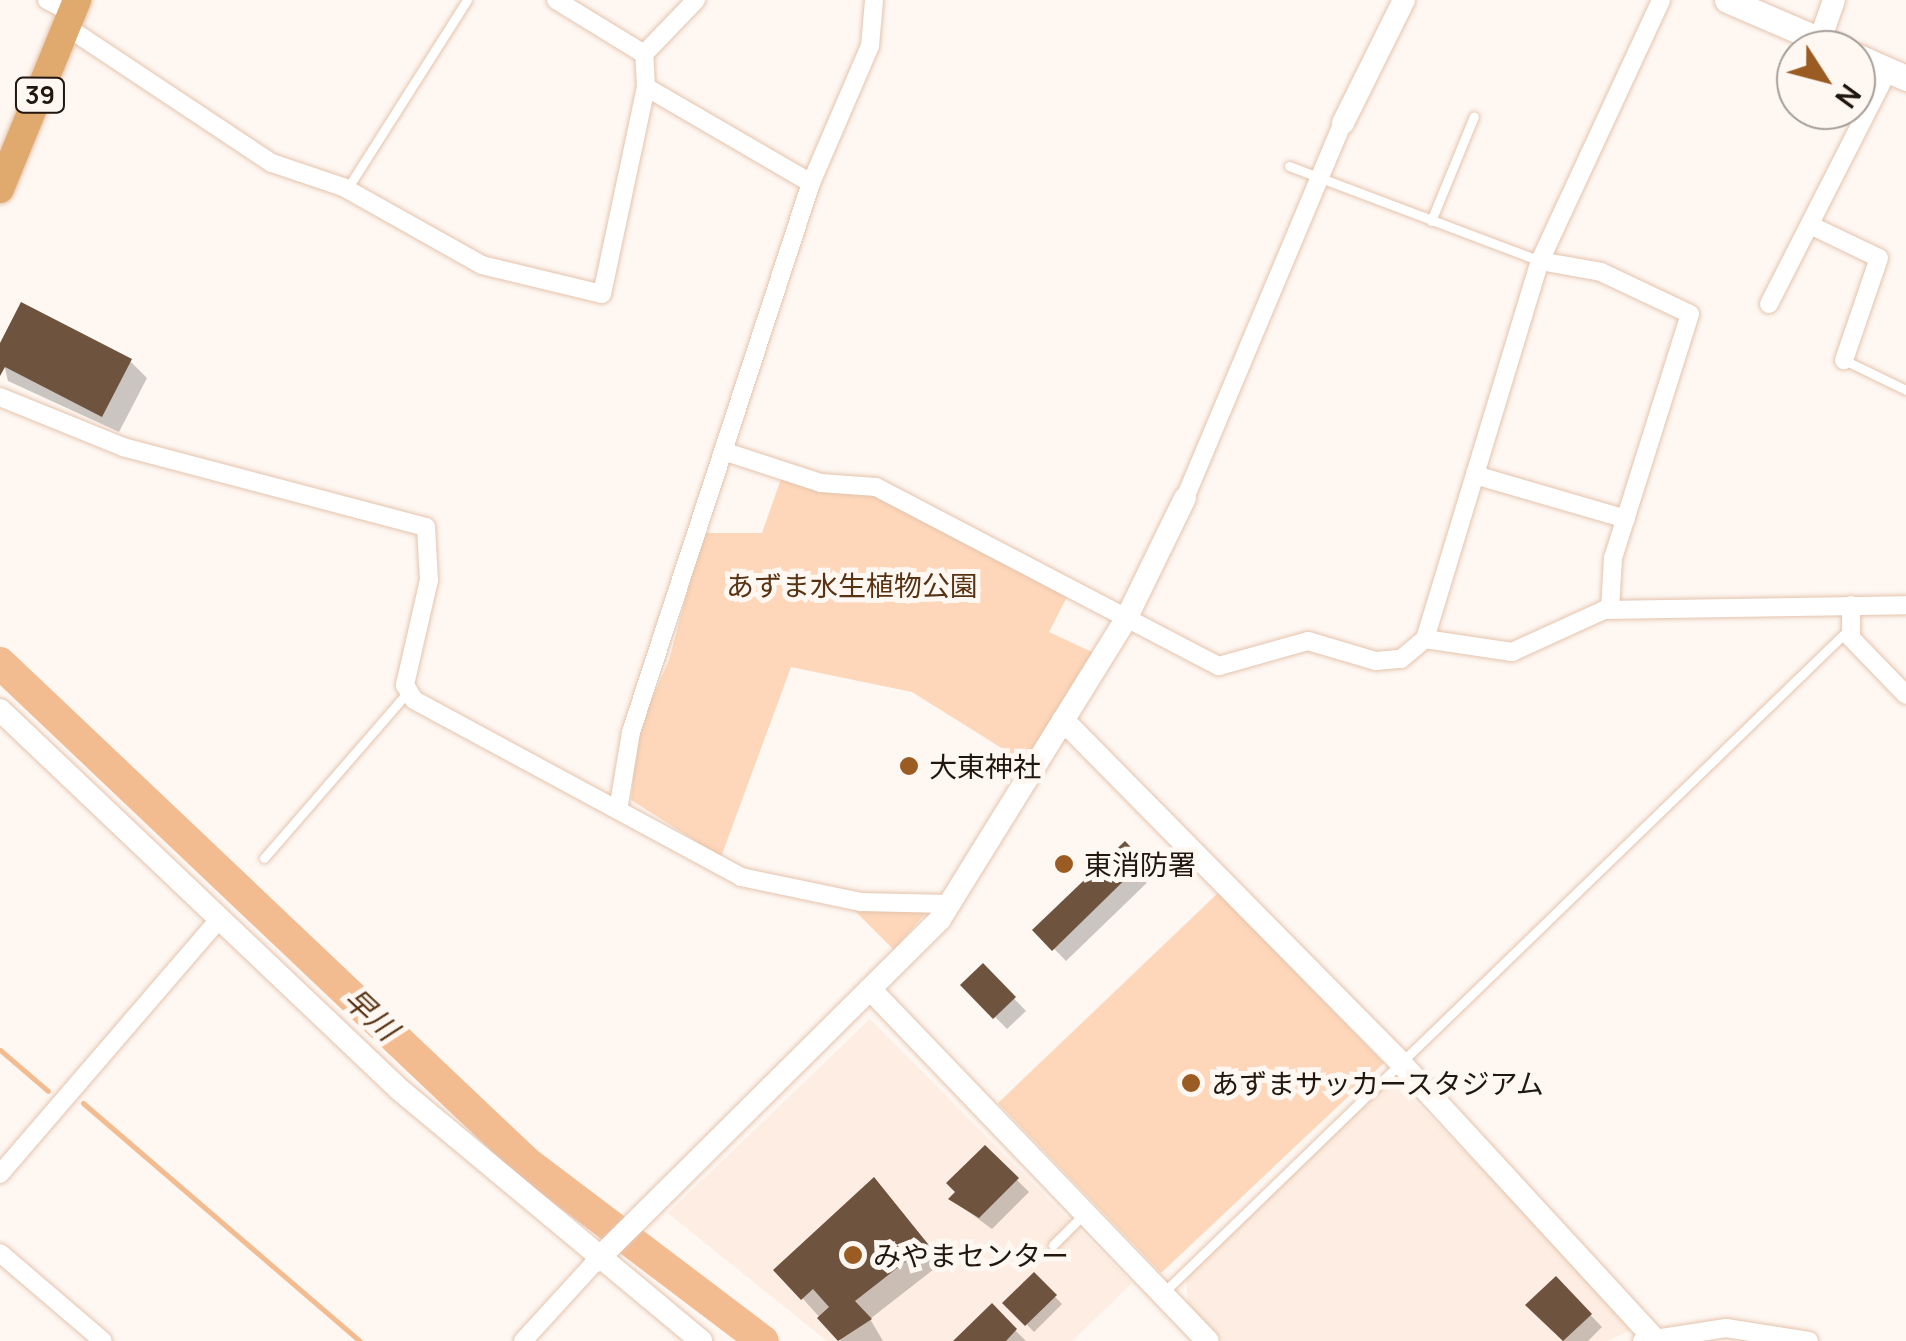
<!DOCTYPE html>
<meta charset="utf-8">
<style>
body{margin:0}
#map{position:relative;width:1906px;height:1341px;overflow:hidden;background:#fef7f2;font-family:Manrope,"Noto Sans JP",sans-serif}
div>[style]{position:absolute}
.built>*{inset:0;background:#fdede2}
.green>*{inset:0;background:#fed7ba}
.shadow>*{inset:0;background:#0003}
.stream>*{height:5px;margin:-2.5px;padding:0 2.5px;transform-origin:2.5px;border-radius:2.5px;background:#f3bb90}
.river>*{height:32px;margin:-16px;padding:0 16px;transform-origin:16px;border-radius:16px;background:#f3bb90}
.building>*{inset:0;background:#6e533e}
.roads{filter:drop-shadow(0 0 2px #e4c4ad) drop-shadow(0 0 2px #e4c4ad)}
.service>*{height:9px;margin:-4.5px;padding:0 4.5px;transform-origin:4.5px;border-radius:4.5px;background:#fff}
.minor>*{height:18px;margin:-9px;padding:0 9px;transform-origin:9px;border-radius:9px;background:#fff}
.tertiary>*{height:22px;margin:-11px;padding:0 11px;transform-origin:11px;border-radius:11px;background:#fff}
.secondary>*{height:25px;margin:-12.5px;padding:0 12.5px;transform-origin:12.5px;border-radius:12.5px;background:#fff}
.primary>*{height:28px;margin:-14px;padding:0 14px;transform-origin:14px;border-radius:14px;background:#e0aa6e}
.dots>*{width:28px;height:28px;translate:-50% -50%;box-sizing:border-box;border:5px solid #fef7f2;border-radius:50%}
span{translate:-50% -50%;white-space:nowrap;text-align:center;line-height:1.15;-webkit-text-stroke:10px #fef7f2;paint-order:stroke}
.shield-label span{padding:2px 8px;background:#fef7f2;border:2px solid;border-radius:8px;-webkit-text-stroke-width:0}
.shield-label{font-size:25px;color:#22170e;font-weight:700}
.park-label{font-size:28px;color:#583313}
.poi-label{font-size:28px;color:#22170e}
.left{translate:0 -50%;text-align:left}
.water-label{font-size:30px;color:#583313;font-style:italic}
.north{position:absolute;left:1776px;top:30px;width:100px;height:100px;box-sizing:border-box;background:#fef7f2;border:2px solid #a69d97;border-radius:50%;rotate:126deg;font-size:28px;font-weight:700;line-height:40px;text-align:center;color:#22170e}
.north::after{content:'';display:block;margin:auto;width:35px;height:45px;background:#9b5c23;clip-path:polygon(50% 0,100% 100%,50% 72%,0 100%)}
</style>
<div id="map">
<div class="built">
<div style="clip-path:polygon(870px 1019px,1132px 1283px,1072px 1341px,827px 1341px,668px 1213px)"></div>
<div style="clip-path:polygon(1401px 1088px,1565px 1252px,1631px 1330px,1607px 1341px,1224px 1341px,1188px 1305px,1186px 1278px,1378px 1089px)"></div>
</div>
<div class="green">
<div style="clip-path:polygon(781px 479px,874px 494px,1070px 591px,1049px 632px,1094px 653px,1027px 764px,912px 692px,791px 667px,721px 857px,631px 800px,638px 731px,669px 660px,703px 533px,762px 533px)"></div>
<div style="clip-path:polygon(1218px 893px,1384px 1063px,1161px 1273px,998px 1103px)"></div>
<div style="clip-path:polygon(930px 908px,894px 950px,854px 910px,865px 909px)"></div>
</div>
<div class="shadow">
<div style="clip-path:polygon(0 348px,130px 361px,147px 378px,119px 432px,8px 381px)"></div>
<div style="clip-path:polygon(1125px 844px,1155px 875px,1066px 961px,1036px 930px)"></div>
<div style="clip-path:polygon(983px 966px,1026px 1011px,1007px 1029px,964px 985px)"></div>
<div style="clip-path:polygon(985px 1148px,1029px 1192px,992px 1229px,951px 1199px)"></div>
<div style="clip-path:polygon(874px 1180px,943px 1262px,870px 1319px,883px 1341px,841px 1341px,777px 1270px)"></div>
<div style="clip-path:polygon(1034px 1275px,1062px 1304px,1034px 1332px,1006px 1303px)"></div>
<div style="clip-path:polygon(1556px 1279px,1602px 1327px,1588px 1341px,1563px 1341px,1529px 1305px)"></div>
<div style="clip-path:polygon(992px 1307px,1026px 1341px,956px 1341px)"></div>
</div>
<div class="stream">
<div style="left:0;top:1050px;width:63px;rotate:40.5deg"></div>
<div style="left:83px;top:1103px;width:365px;rotate:40.7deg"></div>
</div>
<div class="river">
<div style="left:0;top:663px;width:725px;rotate:43.49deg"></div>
<div style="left:526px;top:1162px;width:297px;rotate:37.1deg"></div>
</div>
<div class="building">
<div style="clip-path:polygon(21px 302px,132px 359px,102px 417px,5px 367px,0 376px,0 343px)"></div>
<div style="clip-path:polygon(1125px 841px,1144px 861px,1052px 951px,1032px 930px)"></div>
<div style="clip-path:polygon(983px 963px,1016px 997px,993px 1019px,960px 985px)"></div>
<div style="clip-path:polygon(985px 1145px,1019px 1178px,979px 1218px,948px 1199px,955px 1192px,946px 1183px)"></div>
<div style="clip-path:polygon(874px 1177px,928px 1244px,855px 1301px,872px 1319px,838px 1341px,817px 1318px,829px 1307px,813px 1289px,801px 1300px,773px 1270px)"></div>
<div style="clip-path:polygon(1034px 1272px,1057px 1295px,1025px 1326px,1002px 1303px)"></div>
<div style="clip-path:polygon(1556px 1276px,1592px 1314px,1563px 1341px,1525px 1305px)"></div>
<div style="clip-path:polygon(992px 1303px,1017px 1329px,1006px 1341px,953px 1341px)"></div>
</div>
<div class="roads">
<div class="service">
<div style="left:1289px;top:166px;width:268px;rotate:20.7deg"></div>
<div style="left:347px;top:189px;width:224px;rotate:-57.6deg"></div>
<div style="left:1431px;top:221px;width:113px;rotate:-67.7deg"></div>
<div style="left:1844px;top:360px;width:69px;rotate:25.8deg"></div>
<div style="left:264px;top:858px;width:217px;rotate:-49.1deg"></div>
<div style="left:1053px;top:1245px;width:42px;rotate:-45deg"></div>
<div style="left:1164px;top:1292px;width:952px;rotate:-44.06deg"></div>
</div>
<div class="minor">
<div style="left:47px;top:0;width:29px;rotate:27deg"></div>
<div style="left:556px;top:0;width:103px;rotate:31.5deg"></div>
<div style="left:70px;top:29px;width:242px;rotate:33.6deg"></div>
<div style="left:272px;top:163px;width:75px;rotate:18.7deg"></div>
<div style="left:343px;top:187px;width:159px;rotate:29.3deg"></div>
<div style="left:482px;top:265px;width:123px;rotate:13.6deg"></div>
<div style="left:602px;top:294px;width:212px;rotate:-78deg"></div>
<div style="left:646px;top:87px;width:33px;rotate:-93deg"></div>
<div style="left:644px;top:54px;width:75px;rotate:-46.1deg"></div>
<div style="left:646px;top:87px;width:191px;rotate:30.2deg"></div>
<div style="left:1810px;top:225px;width:76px;rotate:25.6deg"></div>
<div style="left:1879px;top:258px;width:108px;rotate:108.9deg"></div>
<div style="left:1540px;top:261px;width:62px;rotate:10.2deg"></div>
<div style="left:1601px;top:272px;width:98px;rotate:25.3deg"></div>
<div style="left:1690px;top:314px;width:256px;rotate:107.5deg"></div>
<div style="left:1613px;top:558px;width:51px;rotate:93.4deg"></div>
<div style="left:1769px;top:304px;width:263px;rotate:-63deg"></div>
<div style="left:0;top:397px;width:133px;rotate:22.1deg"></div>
<div style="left:123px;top:447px;width:313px;rotate:14.8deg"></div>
<div style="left:426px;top:527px;width:53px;rotate:86.8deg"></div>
<div style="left:429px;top:580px;width:108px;rotate:102.9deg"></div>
<div style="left:405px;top:685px;width:17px;rotate:59deg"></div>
<div style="left:414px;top:700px;width:372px;rotate:28.4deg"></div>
<div style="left:741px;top:877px;width:123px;rotate:11.8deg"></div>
<div style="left:861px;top:902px;width:88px;rotate:1.3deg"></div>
<div style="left:723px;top:451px;width:103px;rotate:18.1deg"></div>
<div style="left:821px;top:483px;width:55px;rotate:4.2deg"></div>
<div style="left:876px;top:487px;width:387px;rotate:27.6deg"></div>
<div style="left:1219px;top:666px;width:92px;rotate:-15.7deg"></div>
<div style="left:1308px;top:641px;width:71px;rotate:16.4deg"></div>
<div style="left:1376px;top:661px;width:25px;rotate:-5deg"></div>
<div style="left:1401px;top:659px;width:31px;rotate:-40deg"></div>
<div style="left:1425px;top:639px;width:88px;rotate:8.5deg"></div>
<div style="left:1512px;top:652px;width:101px;rotate:-24.5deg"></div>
<div style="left:1604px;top:610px;width:302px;rotate:-0.9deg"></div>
<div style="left:1475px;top:475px;width:157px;rotate:16.2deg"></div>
<div style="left:1185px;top:498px;width:407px;rotate:-67.2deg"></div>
<div style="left:1851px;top:605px;width:33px;rotate:90deg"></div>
<div style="left:1851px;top:638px;width:79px;rotate:46deg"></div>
<div style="left:1425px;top:639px;width:395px;rotate:-73.1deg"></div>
<div style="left:1540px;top:261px;width:288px;rotate:-65.1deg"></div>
<div style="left:619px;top:804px;width:73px;rotate:-80.5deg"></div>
<div style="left:631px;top:732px;width:578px;rotate:-71.85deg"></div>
<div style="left:811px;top:183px;width:149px;rotate:-66.7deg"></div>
<div style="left:870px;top:46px;width:46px;rotate:-85deg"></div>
<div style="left:0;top:1174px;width:338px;rotate:-49.3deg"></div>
<div style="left:0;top:1253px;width:135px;rotate:40.5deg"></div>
<div style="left:523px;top:1341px;width:108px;rotate:-47.6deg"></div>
<div style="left:1642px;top:1341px;width:85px;rotate:-8.8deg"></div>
<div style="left:1726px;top:1328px;width:84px;rotate:8.9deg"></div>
</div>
<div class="tertiary">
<div style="left:1820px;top:40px;width:42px;rotate:-70.7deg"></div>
<div style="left:1343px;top:123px;width:137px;rotate:-63.6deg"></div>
<div style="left:0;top:710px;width:552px;rotate:43.53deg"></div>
<div style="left:400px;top:1090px;width:392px;rotate:39.8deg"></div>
<div style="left:1063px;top:720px;width:479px;rotate:45.4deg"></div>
<div style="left:1399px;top:1061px;width:375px;rotate:47.4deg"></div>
<div style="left:870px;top:989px;width:488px;rotate:46.2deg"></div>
<div style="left:596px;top:1261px;width:485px;rotate:-44.8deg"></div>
<div style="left:940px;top:919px;width:355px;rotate:-58.2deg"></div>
<div style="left:1127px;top:617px;width:132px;rotate:-64deg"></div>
</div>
<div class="secondary">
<div style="left:1727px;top:0;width:126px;rotate:23.3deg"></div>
<div style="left:1856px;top:56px;width:55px;rotate:23.7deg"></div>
</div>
<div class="primary">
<div style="left:0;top:189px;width:204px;rotate:-67.8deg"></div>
</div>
</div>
<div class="dots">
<div style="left:909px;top:766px;background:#9b5c23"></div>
<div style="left:1064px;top:864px;background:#9b5c23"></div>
<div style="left:1191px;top:1083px;background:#9b5c23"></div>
<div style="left:853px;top:1255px;background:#9b5c23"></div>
</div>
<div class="shield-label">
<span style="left:40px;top:95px">39</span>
</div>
<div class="park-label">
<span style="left:852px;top:585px">あずま水生植物公園</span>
</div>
<div class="poi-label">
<span class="left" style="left:929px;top:766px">大東神社</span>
<span class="left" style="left:1084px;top:864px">東消防署</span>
<span class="left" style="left:1211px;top:1083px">あずまサッカースタジアム</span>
<span class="left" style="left:873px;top:1255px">みやまセンター</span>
</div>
<div class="water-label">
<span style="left:371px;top:1014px;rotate:43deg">早川</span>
</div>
<div class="north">N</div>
</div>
